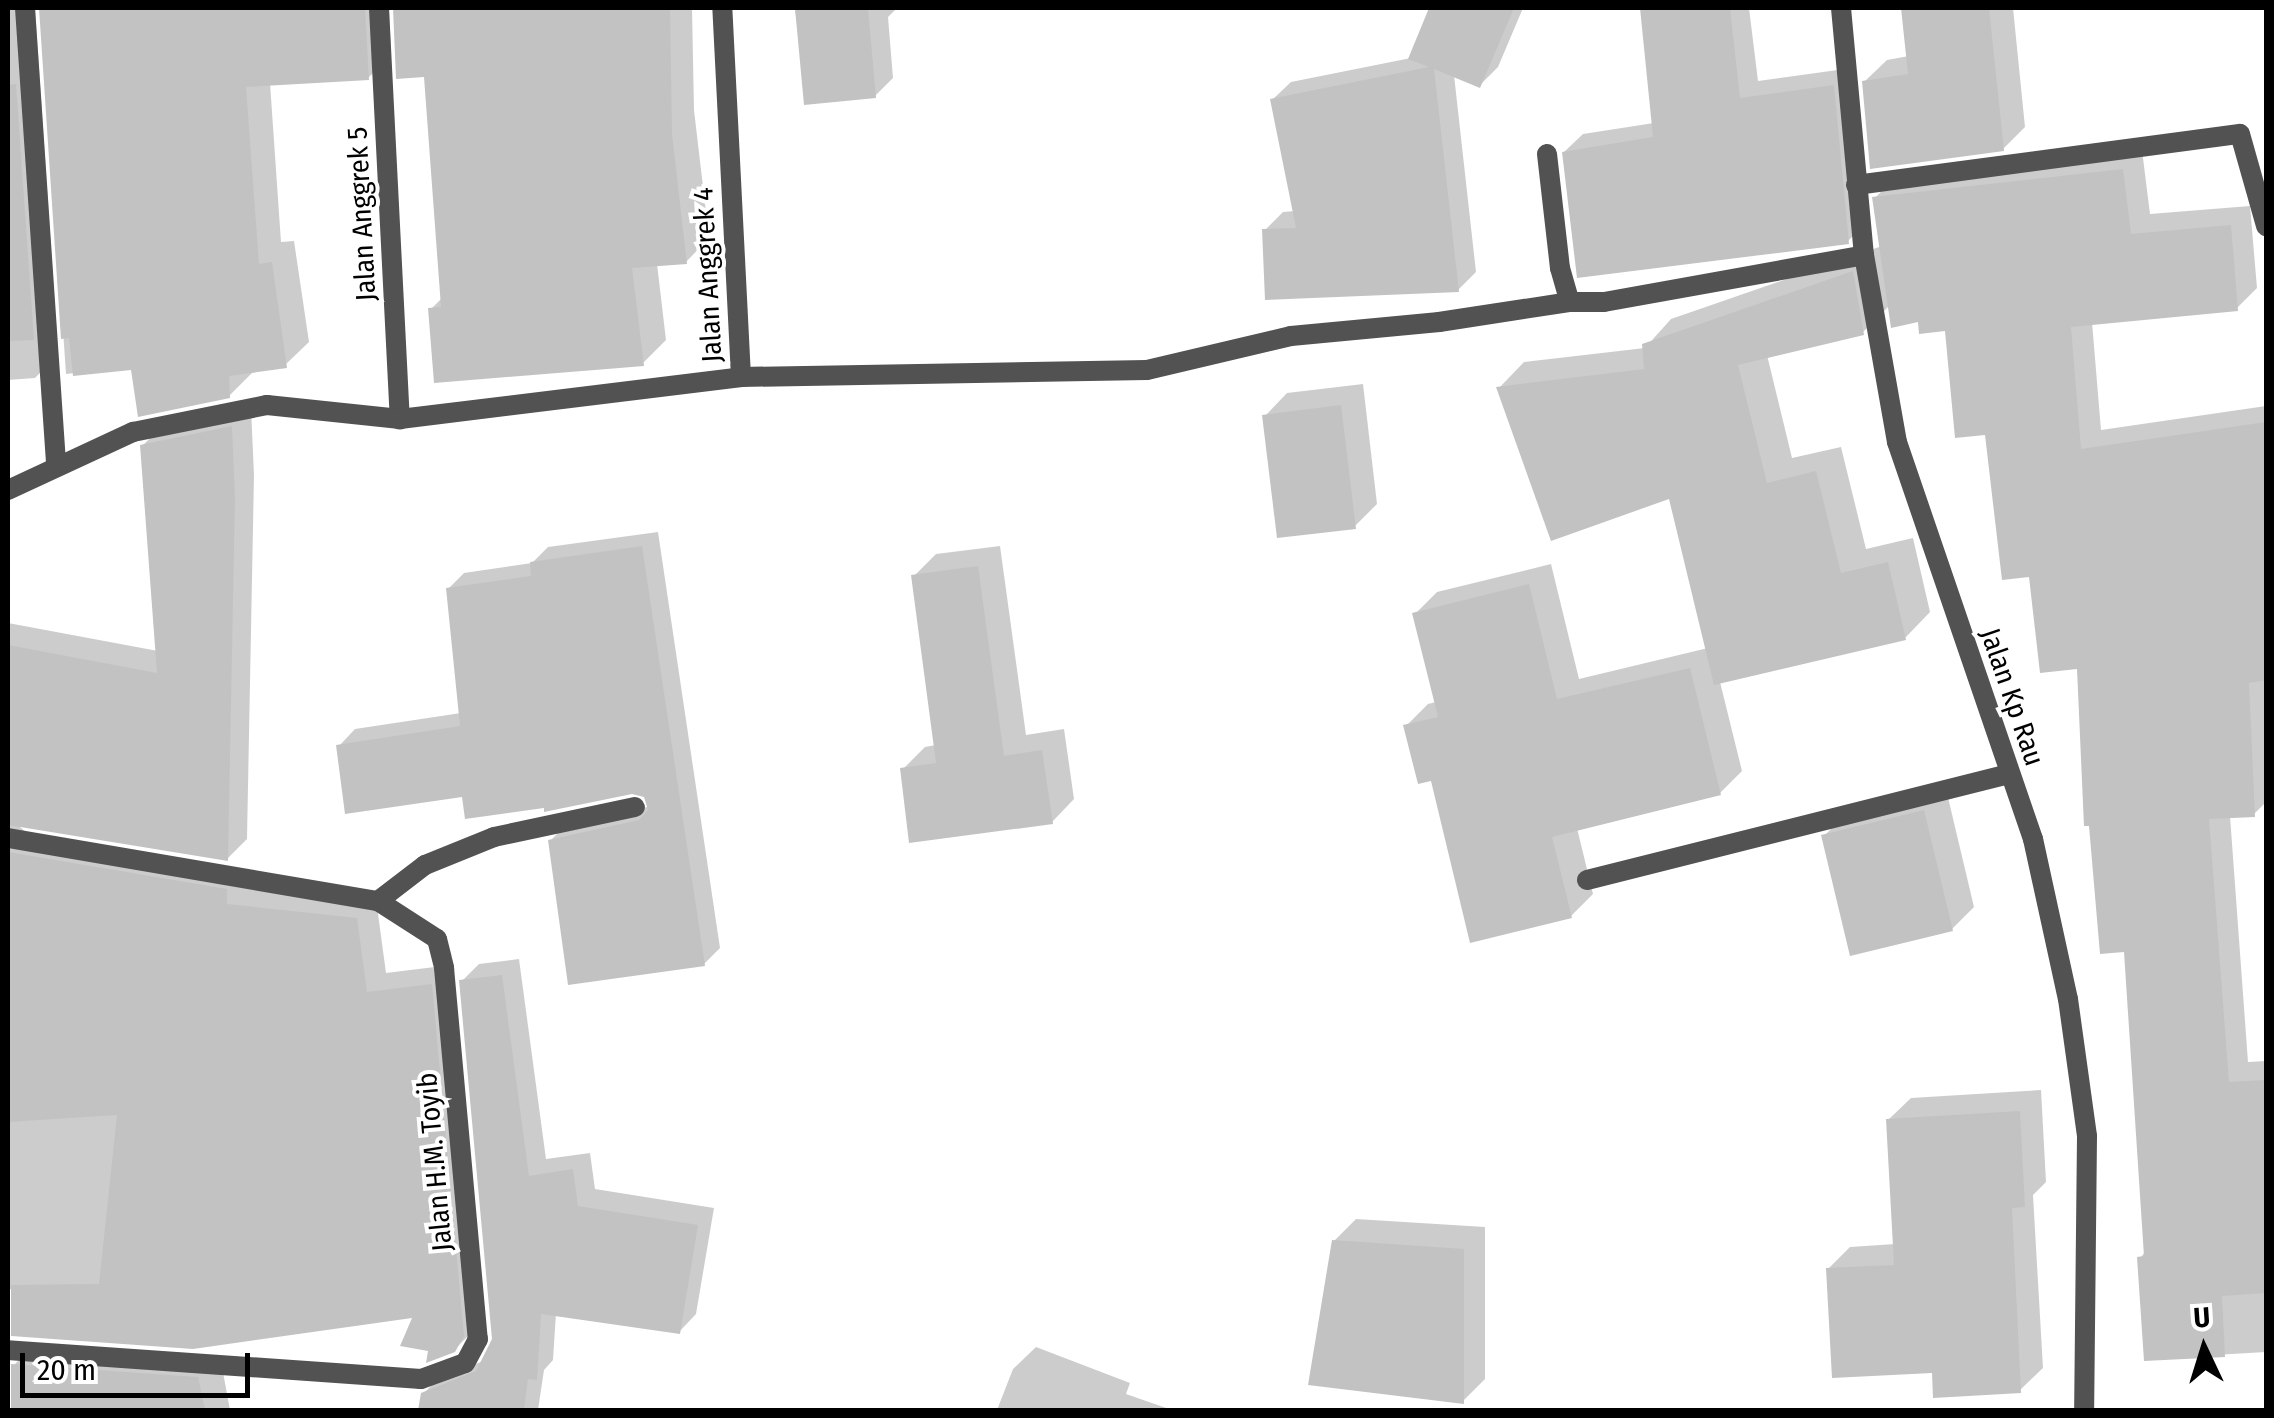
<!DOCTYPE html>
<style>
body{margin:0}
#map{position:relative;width:2274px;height:1418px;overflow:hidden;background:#fff;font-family:"Fira Sans Condensed",sans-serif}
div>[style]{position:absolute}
.shadow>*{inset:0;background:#0003}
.building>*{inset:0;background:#c2c2c2}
.minor>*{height:20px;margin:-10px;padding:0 10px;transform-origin:10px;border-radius:10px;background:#525252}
span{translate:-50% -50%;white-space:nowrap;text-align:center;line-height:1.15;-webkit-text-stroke:8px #fff;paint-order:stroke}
.street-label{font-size:28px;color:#000}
.frame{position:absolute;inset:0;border:10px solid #000;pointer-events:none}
.north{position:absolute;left:2154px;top:1298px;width:100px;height:100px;-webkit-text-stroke:8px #fff;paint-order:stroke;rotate:356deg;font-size:28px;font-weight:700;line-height:40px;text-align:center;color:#000}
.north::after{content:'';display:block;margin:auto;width:35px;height:45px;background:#000;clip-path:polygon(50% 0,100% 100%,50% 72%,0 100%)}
.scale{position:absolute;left:20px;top:1353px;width:230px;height:45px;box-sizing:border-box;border:5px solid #000;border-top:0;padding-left:12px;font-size:30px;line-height:35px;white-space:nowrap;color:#000;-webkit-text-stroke:8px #fff;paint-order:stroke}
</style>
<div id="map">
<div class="shadow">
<div style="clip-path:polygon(8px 8px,35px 8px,58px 354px,35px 378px,8px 380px)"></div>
<div style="clip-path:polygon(41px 8px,389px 8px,391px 55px,368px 78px,270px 83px,281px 242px,294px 241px,309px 342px,285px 365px,252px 373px,229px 396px,133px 367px,66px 374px)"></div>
<div style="clip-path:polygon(395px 8px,692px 8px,694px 110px,709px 238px,686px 262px,657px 264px,666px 340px,643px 363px,431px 309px,443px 297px,426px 75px,399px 76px)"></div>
<div style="clip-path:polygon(795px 8px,897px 8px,888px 17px,893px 78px,875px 96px,806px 102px)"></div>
<div style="clip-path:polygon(1432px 8px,1523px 8px,1498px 67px,1480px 85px,1454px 75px,1476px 272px,1458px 290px,1265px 230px,1283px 212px,1295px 211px,1272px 100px,1291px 82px,1411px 58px)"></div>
<div style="clip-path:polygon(1643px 8px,1749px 8px,1758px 81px,1852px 68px,1866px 223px,1848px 241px,1564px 152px,1583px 134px,1654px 123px)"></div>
<div style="clip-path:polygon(1906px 8px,2013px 8px,2025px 127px,2003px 149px,1864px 82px,1887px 60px,1909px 56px)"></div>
<div style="clip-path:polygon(2142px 150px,2150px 214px,2250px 206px,2257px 288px,2237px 308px,2092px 322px,2101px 430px,2266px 406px,2266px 802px,2254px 814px,2230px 816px,2248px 1062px,2266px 1061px,2266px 1352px,2146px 1359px,2140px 1258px,2146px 1251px,2126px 950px,2079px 666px,2031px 574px,1987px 433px,1948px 328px,1890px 305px,1863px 332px,1767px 355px,1792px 458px,1841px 447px,1866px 549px,1913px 538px,1930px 612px,1905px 638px,1720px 682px,1742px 771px,1720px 793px,1577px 828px,1593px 894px,1571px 916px,1433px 778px,1406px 726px,1428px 704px,1436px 702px,1415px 614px,1437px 592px,1551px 564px,1579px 679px,1708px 648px,1671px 496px,1499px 388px,1524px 362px,1645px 348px,1671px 319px,1882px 246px,1875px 198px,1895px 177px)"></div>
<div style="clip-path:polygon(1363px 384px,1377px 504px,1355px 526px,1265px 416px,1287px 393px)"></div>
<div style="clip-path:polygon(251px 408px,254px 475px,247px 839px,227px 859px,15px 823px,26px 832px,376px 899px,386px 973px,451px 965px,475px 1329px,454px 1350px,430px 1349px,416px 1315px,8px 1289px,8px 623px,158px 651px,142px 446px,163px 426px)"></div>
<div style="clip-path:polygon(658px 532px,720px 948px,704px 964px,551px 840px,567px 824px,652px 806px,641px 792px,546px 805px,465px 794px,339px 746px,355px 729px,461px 713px,448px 589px,464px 573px,532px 563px,548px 547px)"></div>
<div style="clip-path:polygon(1000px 546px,1026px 735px,1064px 729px,1074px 799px,1052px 822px,903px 769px,925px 747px,936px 745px,914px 576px,936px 554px)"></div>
<div style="clip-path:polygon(1946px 789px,1974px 907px,1952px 929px,1824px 836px,1846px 814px)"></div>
<div style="clip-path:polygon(519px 959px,546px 1159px,590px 1153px,595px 1189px,714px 1208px,696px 1314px,679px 1332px,556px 1313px,553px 1360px,544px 1370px,538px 1410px,420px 1410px,423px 1394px,441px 1376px,481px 1362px,494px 1339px,462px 981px,479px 964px)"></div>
<div style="clip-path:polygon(2041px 1090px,2046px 1182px,2033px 1195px,2043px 1368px,2020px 1390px,1934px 1370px,1828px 1269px,1850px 1247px,1895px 1244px,1888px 1120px,1911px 1098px)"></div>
<div style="clip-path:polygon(1356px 1219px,1485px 1227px,1485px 1379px,1463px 1401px,1334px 1241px)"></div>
<div style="clip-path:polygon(36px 1343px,220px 1356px,230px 1410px,15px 1410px,14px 1365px)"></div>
<div style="clip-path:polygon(1036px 1347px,1130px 1383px,1126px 1394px,1172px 1410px,997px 1410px,1013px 1369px)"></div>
</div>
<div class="building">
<div style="clip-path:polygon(39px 8px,365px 8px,369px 80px,246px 87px,259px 264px,272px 262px,287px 368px,229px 376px,230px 398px,138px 417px,131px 370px,73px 376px,69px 338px,61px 339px)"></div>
<div style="clip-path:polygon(393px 8px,670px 8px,672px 134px,687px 264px,632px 268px,644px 366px,434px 383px,428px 308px,441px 307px,424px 77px,396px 79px)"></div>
<div style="clip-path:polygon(795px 8px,868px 8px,876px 98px,804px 105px)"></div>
<div style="clip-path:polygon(1429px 8px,1514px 8px,1480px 88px,1434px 69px,1459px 292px,1265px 300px,1262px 229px,1296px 228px,1270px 99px,1429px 67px,1408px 59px)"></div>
<div style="clip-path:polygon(1640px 8px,1730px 8px,1740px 98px,1834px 85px,1849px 244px,1577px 278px,1562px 152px,1653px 137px)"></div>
<div style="clip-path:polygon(1901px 8px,1989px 8px,2004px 151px,1870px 169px,1862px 81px,1908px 74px)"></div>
<div style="clip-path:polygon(16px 84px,34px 340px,8px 341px,8px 85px)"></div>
<div style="clip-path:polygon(2123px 169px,2131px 234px,2231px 225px,2238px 311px,2071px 327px,2081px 449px,2266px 422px,2266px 680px,2249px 683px,2255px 817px,2209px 819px,2229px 1082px,2266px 1080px,2266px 1293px,2222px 1296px,2225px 1357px,2144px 1361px,2137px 1257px,2144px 1256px,2124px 952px,2100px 954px,2089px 826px,2084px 826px,2077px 669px,2040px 673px,2029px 577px,2002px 580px,1985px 435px,1955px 438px,1945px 331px,1919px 334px,1918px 322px,1891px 328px,1872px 197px)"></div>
<div style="clip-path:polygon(1853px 271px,1864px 335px,1738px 365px,1767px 483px,1816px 471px,1841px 573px,1888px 562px,1906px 640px,1714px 685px,1669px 499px,1551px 541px,1496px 387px,1644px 369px,1642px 344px)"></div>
<div style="clip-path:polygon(1341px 405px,1356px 529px,1277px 538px,1262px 415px)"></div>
<div style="clip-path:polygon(232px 426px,235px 497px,228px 861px,8px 825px,8px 645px,157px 673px,140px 445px)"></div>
<div style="clip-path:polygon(642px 546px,705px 966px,568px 985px,548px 840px,639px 820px,648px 810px,644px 797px,632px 794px,544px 812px,544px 808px,465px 819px,462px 797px,345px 814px,336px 745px,460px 726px,446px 588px,531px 576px,530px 562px)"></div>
<div style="clip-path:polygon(978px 566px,1004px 756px,1042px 750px,1053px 824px,909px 843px,900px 768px,936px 763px,911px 575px)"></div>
<div style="clip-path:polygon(1529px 584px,1557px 699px,1690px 668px,1721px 795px,1552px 837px,1572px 918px,1470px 943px,1431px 781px,1418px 784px,1403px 725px,1438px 717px,1412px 613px)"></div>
<div style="clip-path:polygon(1924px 810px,1953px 931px,1850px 956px,1821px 835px)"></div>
<div style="clip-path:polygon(8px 852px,227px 889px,227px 904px,357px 918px,367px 992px,432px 984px,464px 1336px,455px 1352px,426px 1363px,428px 1351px,400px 1346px,412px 1318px,193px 1349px,11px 1336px,11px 1285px,99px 1284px,117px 1115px,8px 1122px)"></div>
<div style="clip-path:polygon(502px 975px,529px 1176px,573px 1169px,578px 1206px,698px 1225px,680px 1334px,541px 1314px,537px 1380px,528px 1379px,524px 1410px,418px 1410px,421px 1393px,476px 1371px,492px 1339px,459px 980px)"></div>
<div style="clip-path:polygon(2020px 1111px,2025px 1207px,2012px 1208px,2021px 1393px,1933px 1398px,1932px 1373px,1832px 1378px,1826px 1268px,1894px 1265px,1886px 1119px)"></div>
<div style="clip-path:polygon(1332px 1240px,1464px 1249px,1464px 1404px,1308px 1385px)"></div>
<div style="clip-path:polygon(11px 1364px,198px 1377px,205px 1410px,11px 1410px)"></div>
</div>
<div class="minor">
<div style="left:25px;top:8px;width:460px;rotate:86.1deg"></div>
<div style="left:379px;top:8px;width:412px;rotate:87.1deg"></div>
<div style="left:1841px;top:8px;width:248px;rotate:84.7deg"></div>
<div style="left:1864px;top:255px;width:190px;rotate:80deg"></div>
<div style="left:1897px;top:442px;width:420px;rotate:71.1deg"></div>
<div style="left:2033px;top:839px;width:164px;rotate:77.7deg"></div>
<div style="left:2068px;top:999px;width:138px;rotate:82.1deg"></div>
<div style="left:2087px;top:1136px;width:274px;rotate:90.6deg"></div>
<div style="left:1547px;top:154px;width:115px;rotate:83.5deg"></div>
<div style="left:1560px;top:268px;width:35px;rotate:74deg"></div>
<div style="left:1570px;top:302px;width:34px"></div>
<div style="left:1604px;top:302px;width:264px;rotate:-10.2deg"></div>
<div style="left:1856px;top:185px;width:387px;rotate:-7.6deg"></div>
<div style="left:2240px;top:134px;width:96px;rotate:74.2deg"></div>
<div style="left:741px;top:377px;width:406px;rotate:-1deg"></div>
<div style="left:1147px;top:370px;width:148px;rotate:-13.3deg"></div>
<div style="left:1291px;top:336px;width:149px;rotate:-5.4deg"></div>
<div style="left:1439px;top:322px;width:133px;rotate:-8.7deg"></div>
<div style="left:8px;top:490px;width:138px;rotate:-24.9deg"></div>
<div style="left:133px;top:432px;width:137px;rotate:-11.4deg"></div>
<div style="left:267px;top:405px;width:134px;rotate:6deg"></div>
<div style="left:400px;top:419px;width:344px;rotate:-7deg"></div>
<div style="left:741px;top:377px;width:369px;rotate:-92.9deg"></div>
<div style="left:8px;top:838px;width:375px;rotate:9.7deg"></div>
<div style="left:378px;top:901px;width:70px;rotate:32.8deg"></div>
<div style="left:437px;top:939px;width:30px;rotate:76deg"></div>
<div style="left:444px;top:968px;width:373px;rotate:84.8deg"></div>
<div style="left:478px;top:1339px;width:27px;rotate:118deg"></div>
<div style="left:465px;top:1363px;width:47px;rotate:160deg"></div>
<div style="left:421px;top:1379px;width:414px;rotate:-176deg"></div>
<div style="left:1587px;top:880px;width:435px;rotate:-14.1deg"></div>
<div style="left:378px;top:901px;width:59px;rotate:-37.5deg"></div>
<div style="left:425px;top:865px;width:74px;rotate:-22.1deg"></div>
<div style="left:494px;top:837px;width:144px;rotate:-12deg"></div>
</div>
<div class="street-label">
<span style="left:362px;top:214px;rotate:-93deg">Jalan Anggrek 5</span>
<span style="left:708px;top:275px;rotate:-93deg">Jalan Anggrek 4</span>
<span style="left:2012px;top:697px;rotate:71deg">Jalan Kp Rau</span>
<span style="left:435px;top:1162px;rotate:-95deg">Jalan H.M. Toyib</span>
</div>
<div class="frame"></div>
<div class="north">U</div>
<div class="scale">20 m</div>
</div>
